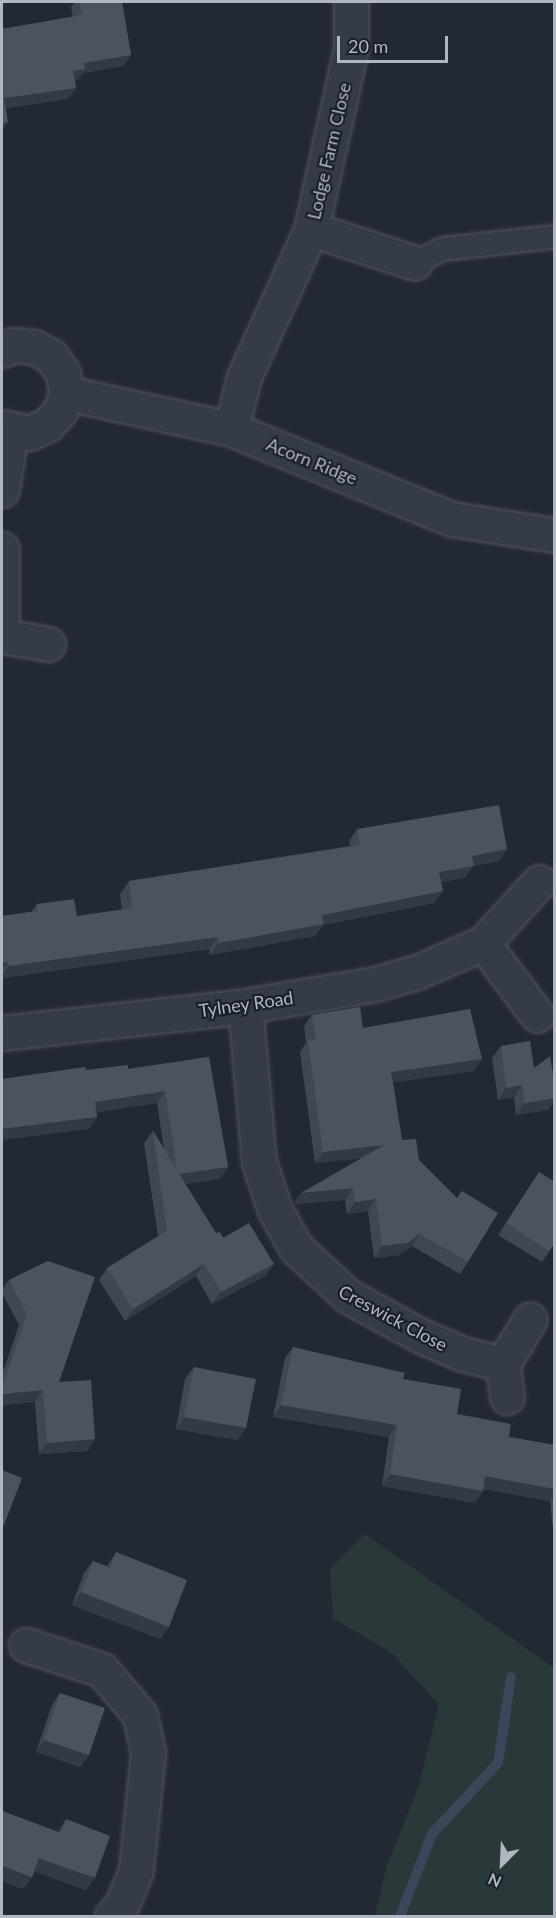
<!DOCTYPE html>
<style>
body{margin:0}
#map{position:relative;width:556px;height:1918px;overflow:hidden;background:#232934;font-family:Lato,sans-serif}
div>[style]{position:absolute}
.green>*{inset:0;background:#293939}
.stream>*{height:10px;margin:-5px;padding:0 5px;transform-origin:5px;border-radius:5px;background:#3a475b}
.roads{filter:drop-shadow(0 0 2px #505660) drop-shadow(0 0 2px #505660)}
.service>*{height:22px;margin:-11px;padding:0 11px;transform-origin:11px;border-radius:11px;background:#363c45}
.minor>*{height:33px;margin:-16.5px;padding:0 16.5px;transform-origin:16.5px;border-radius:16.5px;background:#363c45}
.wall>*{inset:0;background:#404753}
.shaded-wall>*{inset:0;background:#343a43}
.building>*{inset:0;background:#4b5360}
span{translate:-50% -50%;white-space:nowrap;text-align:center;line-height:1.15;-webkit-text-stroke:4.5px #1b212a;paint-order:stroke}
.street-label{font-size:18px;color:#b0b6c2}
.frame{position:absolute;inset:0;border:3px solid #b0b6c2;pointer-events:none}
.north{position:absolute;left:472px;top:1834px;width:60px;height:60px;-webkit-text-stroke:4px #1b212a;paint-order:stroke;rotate:204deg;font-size:16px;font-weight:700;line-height:24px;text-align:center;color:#b0b6c2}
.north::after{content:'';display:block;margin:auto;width:21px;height:27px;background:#b0b6c2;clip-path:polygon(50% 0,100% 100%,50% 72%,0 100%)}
.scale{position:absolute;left:337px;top:36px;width:111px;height:27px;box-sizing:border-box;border:3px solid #b0b6c2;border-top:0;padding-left:8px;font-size:18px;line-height:21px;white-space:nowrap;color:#b0b6c2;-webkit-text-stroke:4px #1b212a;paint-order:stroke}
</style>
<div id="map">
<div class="green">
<div style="clip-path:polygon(365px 1534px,554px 1668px,554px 1916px,375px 1916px,386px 1868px,419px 1785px,439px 1705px,392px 1653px,333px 1618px,330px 1569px)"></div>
</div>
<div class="stream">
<div style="left:400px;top:1916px;width:88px;rotate:-68.7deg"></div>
<div style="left:432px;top:1834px;width:97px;rotate:-47.1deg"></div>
<div style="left:498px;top:1763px;width:87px;rotate:-81.4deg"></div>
</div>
<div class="roads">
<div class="service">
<div style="left:415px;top:263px;width:31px;rotate:-27deg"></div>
<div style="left:443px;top:249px;width:112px;rotate:-6.2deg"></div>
</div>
<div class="minor">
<div style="left:311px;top:229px;width:109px;rotate:18.1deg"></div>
<div style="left:2px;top:350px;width:12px;rotate:-24deg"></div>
<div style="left:13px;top:345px;width:21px;rotate:5deg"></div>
<div style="left:34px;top:347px;width:19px;rotate:28deg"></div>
<div style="left:51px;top:356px;width:21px;rotate:55deg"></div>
<div style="left:63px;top:373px;width:20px;rotate:81deg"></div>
<div style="left:66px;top:393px;width:19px;rotate:108deg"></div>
<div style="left:60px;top:411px;width:19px;rotate:133deg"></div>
<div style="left:47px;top:425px;width:19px;rotate:155deg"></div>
<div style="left:30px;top:433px;width:29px;rotate:-168deg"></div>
<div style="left:66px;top:393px;width:169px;rotate:12.3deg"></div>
<div style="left:231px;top:429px;width:239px;rotate:22.2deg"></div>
<div style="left:452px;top:519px;width:103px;rotate:8.9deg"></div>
<div style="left:231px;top:429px;width:54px;rotate:-76deg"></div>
<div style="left:244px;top:377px;width:162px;rotate:-65.6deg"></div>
<div style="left:311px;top:229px;width:185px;rotate:-77.5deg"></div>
<div style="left:351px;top:48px;width:46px;rotate:-90deg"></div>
<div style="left:2px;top:490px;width:59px;rotate:-81.2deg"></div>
<div style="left:2px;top:549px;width:69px;rotate:90deg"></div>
<div style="left:2px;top:636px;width:47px;rotate:9.9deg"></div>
<div style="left:483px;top:943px;width:90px;rotate:53.1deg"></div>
<div style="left:245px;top:1006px;width:157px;rotate:84.9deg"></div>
<div style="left:259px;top:1162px;width:51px;rotate:71.6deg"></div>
<div style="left:275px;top:1210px;width:43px;rotate:61.1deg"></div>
<div style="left:296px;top:1248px;width:71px;rotate:42.7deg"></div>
<div style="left:348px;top:1296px;width:83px;rotate:28.7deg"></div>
<div style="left:421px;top:1336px;width:46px;rotate:23.2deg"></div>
<div style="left:463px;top:1354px;width:41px;rotate:14deg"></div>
<div style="left:2px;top:1033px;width:244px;rotate:-6.3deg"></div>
<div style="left:245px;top:1006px;width:132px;rotate:-9.6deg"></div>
<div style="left:375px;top:984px;width:44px;rotate:-15.9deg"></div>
<div style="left:417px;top:972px;width:72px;rotate:-23.7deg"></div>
<div style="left:483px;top:943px;width:83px;rotate:-47.4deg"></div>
<div style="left:507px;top:1397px;width:33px;rotate:-97deg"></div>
<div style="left:503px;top:1364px;width:52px;rotate:-59deg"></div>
<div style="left:26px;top:1645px;width:80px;rotate:18.2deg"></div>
<div style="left:102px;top:1670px;width:59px;rotate:49.8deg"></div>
<div style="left:140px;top:1715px;width:39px;rotate:78deg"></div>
<div style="left:148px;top:1753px;width:118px;rotate:95.9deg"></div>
<div style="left:136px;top:1870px;width:37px;rotate:112deg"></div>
<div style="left:122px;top:1904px;width:16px;rotate:130deg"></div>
</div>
</div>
<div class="wall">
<div style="clip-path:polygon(75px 2px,122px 2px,131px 55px,123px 66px,83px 73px,77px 80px,75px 81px,76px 88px,68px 99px,6px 108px,2px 29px,73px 17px,71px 7px)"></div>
<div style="clip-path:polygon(357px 829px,507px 849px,499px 861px,473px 866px,465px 878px,441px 882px,443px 891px,434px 903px,323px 925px,315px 936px,210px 955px,209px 949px,2px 978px,2px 916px,31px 912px,37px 904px,77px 916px,122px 910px,120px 894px,129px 881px,350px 846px,349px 841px)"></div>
<div style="clip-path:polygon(312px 1015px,363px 1028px,474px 1071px,393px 1082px,402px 1140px,419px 1160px,457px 1198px,462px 1191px,468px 1262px,460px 1274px,412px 1246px,399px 1255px,374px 1258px,368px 1211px,347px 1214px,345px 1200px,293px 1204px,361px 1158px,315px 1163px,300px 1052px,306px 1043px,304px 1026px)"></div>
<div style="clip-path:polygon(501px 1046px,534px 1068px,555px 1087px,555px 1100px,548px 1110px,516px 1115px,514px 1097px,498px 1100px,492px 1058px)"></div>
<div style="clip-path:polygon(209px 1057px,228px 1167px,220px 1179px,185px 1184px,216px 1233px,274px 1264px,265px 1276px,212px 1304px,196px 1276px,125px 1321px,99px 1280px,107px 1268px,158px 1236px,144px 1143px,153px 1131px,164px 1149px,157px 1103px,96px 1112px,97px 1117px,89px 1129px,86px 1070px,128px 1069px)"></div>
<div style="clip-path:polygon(539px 1172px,555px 1243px,542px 1262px,498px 1235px)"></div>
<div style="clip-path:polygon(48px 1261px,59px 1382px,95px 1439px,87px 1451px,39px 1454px,35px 1402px,2px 1405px,2px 1375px,19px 1325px,2px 1293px,2px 1290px,9px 1280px)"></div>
<div style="clip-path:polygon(293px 1347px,403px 1379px,457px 1414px,509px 1437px,555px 1445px,555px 1530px,553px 1530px,550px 1501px,483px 1489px,483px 1491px,475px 1503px,382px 1486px,389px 1437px,273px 1417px,285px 1358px)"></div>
<div style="clip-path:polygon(194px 1367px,238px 1440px,176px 1429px,185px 1379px)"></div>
<div style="clip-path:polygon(116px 1552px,169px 1627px,160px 1639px,72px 1605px,84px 1573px,93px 1561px,107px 1566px)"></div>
<div style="clip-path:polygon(60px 1693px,89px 1755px,80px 1767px,36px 1752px,52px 1705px)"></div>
<div style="clip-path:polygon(2px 1811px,58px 1832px,66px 1819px,86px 1890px,34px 1871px,32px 1877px,23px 1889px,2px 1881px)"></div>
</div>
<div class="shaded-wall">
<div style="clip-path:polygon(131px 55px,123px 66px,83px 73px,77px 80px,65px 82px,73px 71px,84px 63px)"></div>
<div style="clip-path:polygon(76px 88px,68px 99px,2px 108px,4px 98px)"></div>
<div style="clip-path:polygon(8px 122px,2px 131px,2px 123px)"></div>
<div style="clip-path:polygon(507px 849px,499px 861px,473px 866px,465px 878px,431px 884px,439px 872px,472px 856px)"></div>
<div style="clip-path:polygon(443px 891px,434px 903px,323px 925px,315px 936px,210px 955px,219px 943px,322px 915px)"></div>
<div style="clip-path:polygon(218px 937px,209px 949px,2px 978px,2px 975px,8px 966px)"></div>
<div style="clip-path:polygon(8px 962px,2px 971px,2px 963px)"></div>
<div style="clip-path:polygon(482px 1059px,474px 1071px,383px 1084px,391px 1072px)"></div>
<div style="clip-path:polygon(522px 1085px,514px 1097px,498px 1100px,506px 1088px)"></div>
<div style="clip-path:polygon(165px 1091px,157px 1103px,87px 1114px,95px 1102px)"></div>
<div style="clip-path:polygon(555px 1098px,555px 1100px,548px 1110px,516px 1115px,525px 1103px)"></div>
<div style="clip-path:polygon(97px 1117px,89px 1129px,2px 1140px,2px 1129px)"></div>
<div style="clip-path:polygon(384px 1145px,376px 1156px,315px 1163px,323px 1152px)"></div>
<div style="clip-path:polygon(228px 1167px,220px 1179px,171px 1186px,179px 1174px)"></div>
<div style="clip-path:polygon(353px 1188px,345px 1200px,293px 1204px,301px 1193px)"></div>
<div style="clip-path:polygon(376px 1199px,368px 1211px,347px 1214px,355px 1202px)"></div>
<div style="clip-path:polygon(420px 1234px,412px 1246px,399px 1255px,374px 1258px,382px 1246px)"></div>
<div style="clip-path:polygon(204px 1264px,196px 1276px,125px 1321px,133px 1309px)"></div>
<div style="clip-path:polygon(274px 1264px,265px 1276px,212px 1304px,221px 1292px)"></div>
<div style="clip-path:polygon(43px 1390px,35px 1402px,2px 1405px,2px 1394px)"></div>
<div style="clip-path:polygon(281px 1405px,397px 1425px,389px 1437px,273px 1417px)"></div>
<div style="clip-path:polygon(184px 1417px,246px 1428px,238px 1440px,176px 1429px)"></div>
<div style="clip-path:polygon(95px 1439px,87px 1451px,39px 1454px,47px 1443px)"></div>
<div style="clip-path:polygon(390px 1474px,483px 1491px,475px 1503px,382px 1486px)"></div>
<div style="clip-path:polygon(485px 1476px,555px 1489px,555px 1495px,550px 1501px,477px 1488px)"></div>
<div style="clip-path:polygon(81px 1592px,169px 1627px,160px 1639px,72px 1605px)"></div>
<div style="clip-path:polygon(44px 1740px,89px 1755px,80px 1767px,36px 1752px)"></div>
<div style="clip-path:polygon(39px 1858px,95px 1878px,86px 1890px,30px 1870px)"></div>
<div style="clip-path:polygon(2px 1866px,32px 1877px,23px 1889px,2px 1881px)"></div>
</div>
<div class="building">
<div style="clip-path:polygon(80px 2px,122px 2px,131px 55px,84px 63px,85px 69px,73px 71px,76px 88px,4px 98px,8px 122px,2px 123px,2px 29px,82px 15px)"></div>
<div style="clip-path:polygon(499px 805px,507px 849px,472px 856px,474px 866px,439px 872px,443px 891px,322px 915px,324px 924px,219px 943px,218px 937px,8px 966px,8px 962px,2px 963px,2px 916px,37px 911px,37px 904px,74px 899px,77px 916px,132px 908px,129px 881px,360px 845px,357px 829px)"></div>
<div style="clip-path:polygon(360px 1007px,363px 1028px,470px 1009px,482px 1059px,391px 1072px,402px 1140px,416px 1139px,419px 1160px,457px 1198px,462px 1191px,498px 1213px,468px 1262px,420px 1234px,407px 1243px,382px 1246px,376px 1199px,355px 1202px,353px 1188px,301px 1193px,384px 1145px,323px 1152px,308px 1041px,316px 1040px,312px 1015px)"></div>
<div style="clip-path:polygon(530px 1041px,534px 1068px,550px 1056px,555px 1087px,555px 1098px,525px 1103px,522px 1085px,506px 1088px,501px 1046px)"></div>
<div style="clip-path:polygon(209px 1057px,228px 1167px,179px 1174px,216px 1233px,220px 1232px,223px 1238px,249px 1223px,274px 1264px,221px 1292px,204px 1264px,133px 1309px,107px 1268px,167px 1231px,153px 1131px,177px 1170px,165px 1091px,95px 1102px,97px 1117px,2px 1129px,2px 1079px,85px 1067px,86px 1070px,128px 1065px,128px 1069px)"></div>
<div style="clip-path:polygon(539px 1172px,555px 1182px,555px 1243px,549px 1251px,506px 1223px)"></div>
<div style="clip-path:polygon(48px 1261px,95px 1277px,59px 1382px,91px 1380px,95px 1439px,47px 1443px,43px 1390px,2px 1394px,2px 1388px,27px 1314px,9px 1280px)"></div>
<div style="clip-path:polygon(293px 1347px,405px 1373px,403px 1379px,461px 1389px,457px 1414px,511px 1424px,509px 1437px,555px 1445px,555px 1489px,485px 1476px,483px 1491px,390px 1474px,397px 1425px,281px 1405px)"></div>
<div style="clip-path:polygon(194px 1367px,256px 1379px,246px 1428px,184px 1417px)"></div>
<div style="clip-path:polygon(2px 1470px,22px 1478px,2px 1530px)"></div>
<div style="clip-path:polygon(116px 1552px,187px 1580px,169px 1627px,81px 1592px,93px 1561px,110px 1568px)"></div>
<div style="clip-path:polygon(60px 1693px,105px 1708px,89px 1755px,44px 1740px)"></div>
<div style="clip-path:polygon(2px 1811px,61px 1833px,66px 1819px,110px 1836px,95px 1878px,39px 1858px,32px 1877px,2px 1866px)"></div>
</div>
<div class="street-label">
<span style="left:329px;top:151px;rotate:-77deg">Lodge Farm Close</span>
<span style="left:312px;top:461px;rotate:22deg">Acorn Ridge</span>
<span style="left:246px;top:1004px;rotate:-8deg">Tylney Road</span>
<span style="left:393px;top:1318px;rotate:28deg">Creswick Close</span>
</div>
<div class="frame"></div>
<div class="north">N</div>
<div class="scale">20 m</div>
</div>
